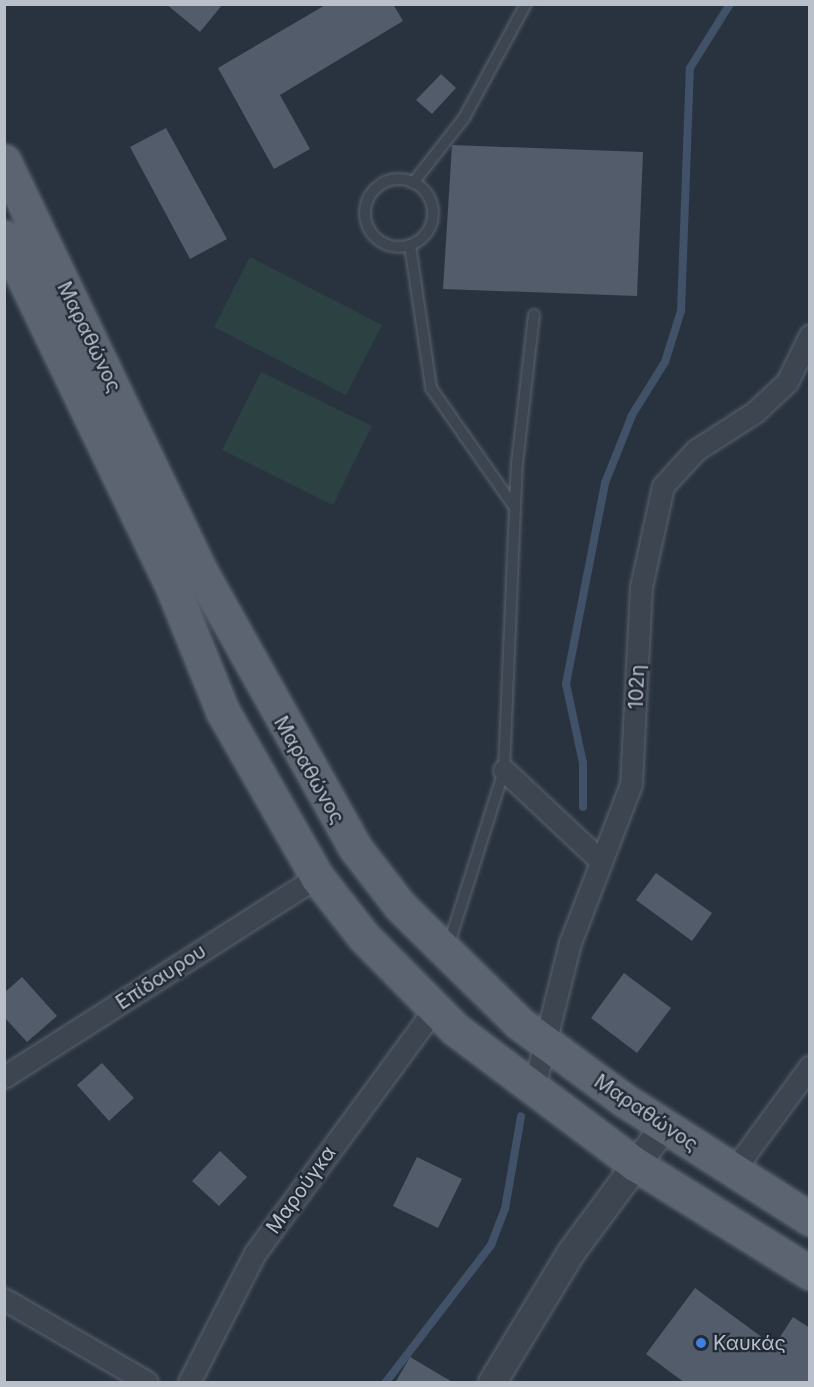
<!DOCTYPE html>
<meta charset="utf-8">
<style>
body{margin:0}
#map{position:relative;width:814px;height:1387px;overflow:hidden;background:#293340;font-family:Inter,sans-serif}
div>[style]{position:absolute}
.green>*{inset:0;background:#2c4142}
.stream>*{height:8px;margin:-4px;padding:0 4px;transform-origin:4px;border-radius:4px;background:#405168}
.building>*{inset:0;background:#525c6b}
.roads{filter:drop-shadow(0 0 2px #5b636e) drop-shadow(0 0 2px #5b636e)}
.service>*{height:10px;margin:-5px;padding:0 5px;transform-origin:5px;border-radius:5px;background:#3d4550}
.service>.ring{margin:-5px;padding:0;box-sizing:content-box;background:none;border:10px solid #3d4550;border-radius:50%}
.minor>*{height:21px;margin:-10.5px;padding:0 10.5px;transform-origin:10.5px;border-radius:10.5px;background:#3d4550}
.tertiary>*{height:27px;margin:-13.5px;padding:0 13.5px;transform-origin:13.5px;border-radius:13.5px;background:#3d4550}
.primary>*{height:33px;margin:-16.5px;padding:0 16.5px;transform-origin:16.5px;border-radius:16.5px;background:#5b6470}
.dots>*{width:16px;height:16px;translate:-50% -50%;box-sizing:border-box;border:3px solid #212a36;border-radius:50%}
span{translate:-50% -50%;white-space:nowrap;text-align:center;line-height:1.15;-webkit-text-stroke:4.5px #212a36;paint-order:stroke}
.street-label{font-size:20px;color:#bac0ca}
.poi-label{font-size:20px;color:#bac0ca}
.left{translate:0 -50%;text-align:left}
.frame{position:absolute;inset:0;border:6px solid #bac0ca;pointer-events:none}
</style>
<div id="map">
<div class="green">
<div style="clip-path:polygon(250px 257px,382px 325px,346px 395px,214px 327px)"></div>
<div style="clip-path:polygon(261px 372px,372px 426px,333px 505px,222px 450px)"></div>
</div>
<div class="stream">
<div style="left:583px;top:807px;width:44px;rotate:-90deg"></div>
<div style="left:583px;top:763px;width:81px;rotate:-102.1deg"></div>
<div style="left:566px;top:684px;width:205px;rotate:-79deg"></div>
<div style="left:605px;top:483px;width:73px;rotate:-68.3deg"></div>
<div style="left:632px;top:415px;width:62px;rotate:-58.1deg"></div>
<div style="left:665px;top:362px;width:53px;rotate:-72.6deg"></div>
<div style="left:681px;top:311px;width:243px;rotate:-87.9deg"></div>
<div style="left:690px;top:68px;width:75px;rotate:-58deg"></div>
<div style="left:386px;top:1382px;width:173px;rotate:-52.5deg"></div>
<div style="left:491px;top:1245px;width:39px;rotate:-69deg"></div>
<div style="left:505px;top:1209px;width:94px;rotate:-80.2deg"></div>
</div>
<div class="building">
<div style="clip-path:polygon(166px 4px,223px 4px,200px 32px)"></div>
<div style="clip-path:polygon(327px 4px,393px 4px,403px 21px,280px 95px,310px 149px,274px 169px,218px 68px)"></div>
<div style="clip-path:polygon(441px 74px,456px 88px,432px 114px,416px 100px)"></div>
<div style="clip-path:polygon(166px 128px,227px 239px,190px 259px,130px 147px)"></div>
<div style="clip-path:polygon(452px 145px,643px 152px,637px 296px,443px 289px)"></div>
<div style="clip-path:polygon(656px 873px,712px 913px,692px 941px,636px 900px)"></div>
<div style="clip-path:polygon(624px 973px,671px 1008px,637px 1053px,591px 1018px)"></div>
<div style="clip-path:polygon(22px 977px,57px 1016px,27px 1042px,4px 1017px,4px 993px)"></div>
<div style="clip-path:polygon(102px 1063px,134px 1098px,109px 1121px,77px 1085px)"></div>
<div style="clip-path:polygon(220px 1151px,247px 1177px,219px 1206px,192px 1181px)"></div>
<div style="clip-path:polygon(417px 1157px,462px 1179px,438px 1228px,393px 1206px)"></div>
<div style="clip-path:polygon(695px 1288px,774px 1346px,793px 1317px,810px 1328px,810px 1383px,685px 1383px,646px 1354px)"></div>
<div style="clip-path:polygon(410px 1357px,454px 1383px,395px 1383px)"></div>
</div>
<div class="roads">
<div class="service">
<div class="ring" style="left:365px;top:179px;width:58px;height:58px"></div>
<div style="left:413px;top:183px;width:83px;rotate:-51.9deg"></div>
<div style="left:464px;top:118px;width:130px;rotate:-61.5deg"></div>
<div style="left:410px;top:245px;width:145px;rotate:81.6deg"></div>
<div style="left:431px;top:388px;width:146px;rotate:55deg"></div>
<div style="left:448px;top:947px;width:186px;rotate:-72.4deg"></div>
<div style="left:504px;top:770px;width:306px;rotate:-87.6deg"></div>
<div style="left:517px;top:464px;width:150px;rotate:-83.5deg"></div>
</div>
<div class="minor">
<div style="left:504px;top:770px;width:133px;rotate:43.2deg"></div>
<div style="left:4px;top:1077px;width:371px;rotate:-32.6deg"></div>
<div style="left:533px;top:1091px;width:153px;rotate:-76deg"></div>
<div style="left:570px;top:943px;width:170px;rotate:-69deg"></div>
<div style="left:631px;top:784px;width:197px;rotate:-87.1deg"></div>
<div style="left:641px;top:587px;width:103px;rotate:-77.7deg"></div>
<div style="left:663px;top:486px;width:49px;rotate:-47.5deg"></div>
<div style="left:696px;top:450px;width:70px;rotate:-32.8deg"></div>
<div style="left:755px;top:412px;width:44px;rotate:-43.2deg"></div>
<div style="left:787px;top:382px;width:52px;rotate:-63.9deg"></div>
<div style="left:733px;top:1171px;width:130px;rotate:-53.7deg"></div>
<div style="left:4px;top:1299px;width:165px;rotate:30.1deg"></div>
<div style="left:189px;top:1382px;width:145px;rotate:-62.9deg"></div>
<div style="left:255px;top:1253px;width:303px;rotate:-53.7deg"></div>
</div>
<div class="tertiary">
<div style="left:492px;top:1382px;width:151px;rotate:-58.8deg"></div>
<div style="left:570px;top:1253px;width:158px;rotate:-53.5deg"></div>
</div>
<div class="primary">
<div style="left:4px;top:161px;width:456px;rotate:64.4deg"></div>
<div style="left:201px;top:572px;width:317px;rotate:60.8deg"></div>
<div style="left:356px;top:849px;width:72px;rotate:52.3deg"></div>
<div style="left:400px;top:906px;width:167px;rotate:44.5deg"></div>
<div style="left:519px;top:1023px;width:130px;rotate:36.3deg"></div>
<div style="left:624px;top:1100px;width:221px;rotate:32.6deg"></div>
<div style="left:4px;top:237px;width:387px;rotate:64.3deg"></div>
<div style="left:172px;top:586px;width:136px;rotate:68deg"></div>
<div style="left:223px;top:712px;width:190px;rotate:60.3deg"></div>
<div style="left:317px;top:877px;width:76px;rotate:51.9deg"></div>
<div style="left:364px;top:937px;width:129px;rotate:45.3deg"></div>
<div style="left:455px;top:1029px;width:225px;rotate:36.9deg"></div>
<div style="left:635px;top:1164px;width:206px;rotate:31.9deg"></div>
</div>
</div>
<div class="dots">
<div style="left:701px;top:1343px;background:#3f7fe0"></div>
</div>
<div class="street-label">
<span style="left:89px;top:337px;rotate:64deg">Μαραθώνος</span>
<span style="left:637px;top:687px;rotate:-88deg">102η</span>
<span style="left:309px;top:770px;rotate:60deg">Μαραθώνος</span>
<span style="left:161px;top:977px;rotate:-33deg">Επίδαυρου</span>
<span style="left:646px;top:1113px;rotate:34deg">Μαραθώνος</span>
<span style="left:301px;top:1190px;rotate:-54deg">Μαρούγκα</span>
</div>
<div class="poi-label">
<span class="left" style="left:713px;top:1343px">Καυκάς</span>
</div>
<div class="frame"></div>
</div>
